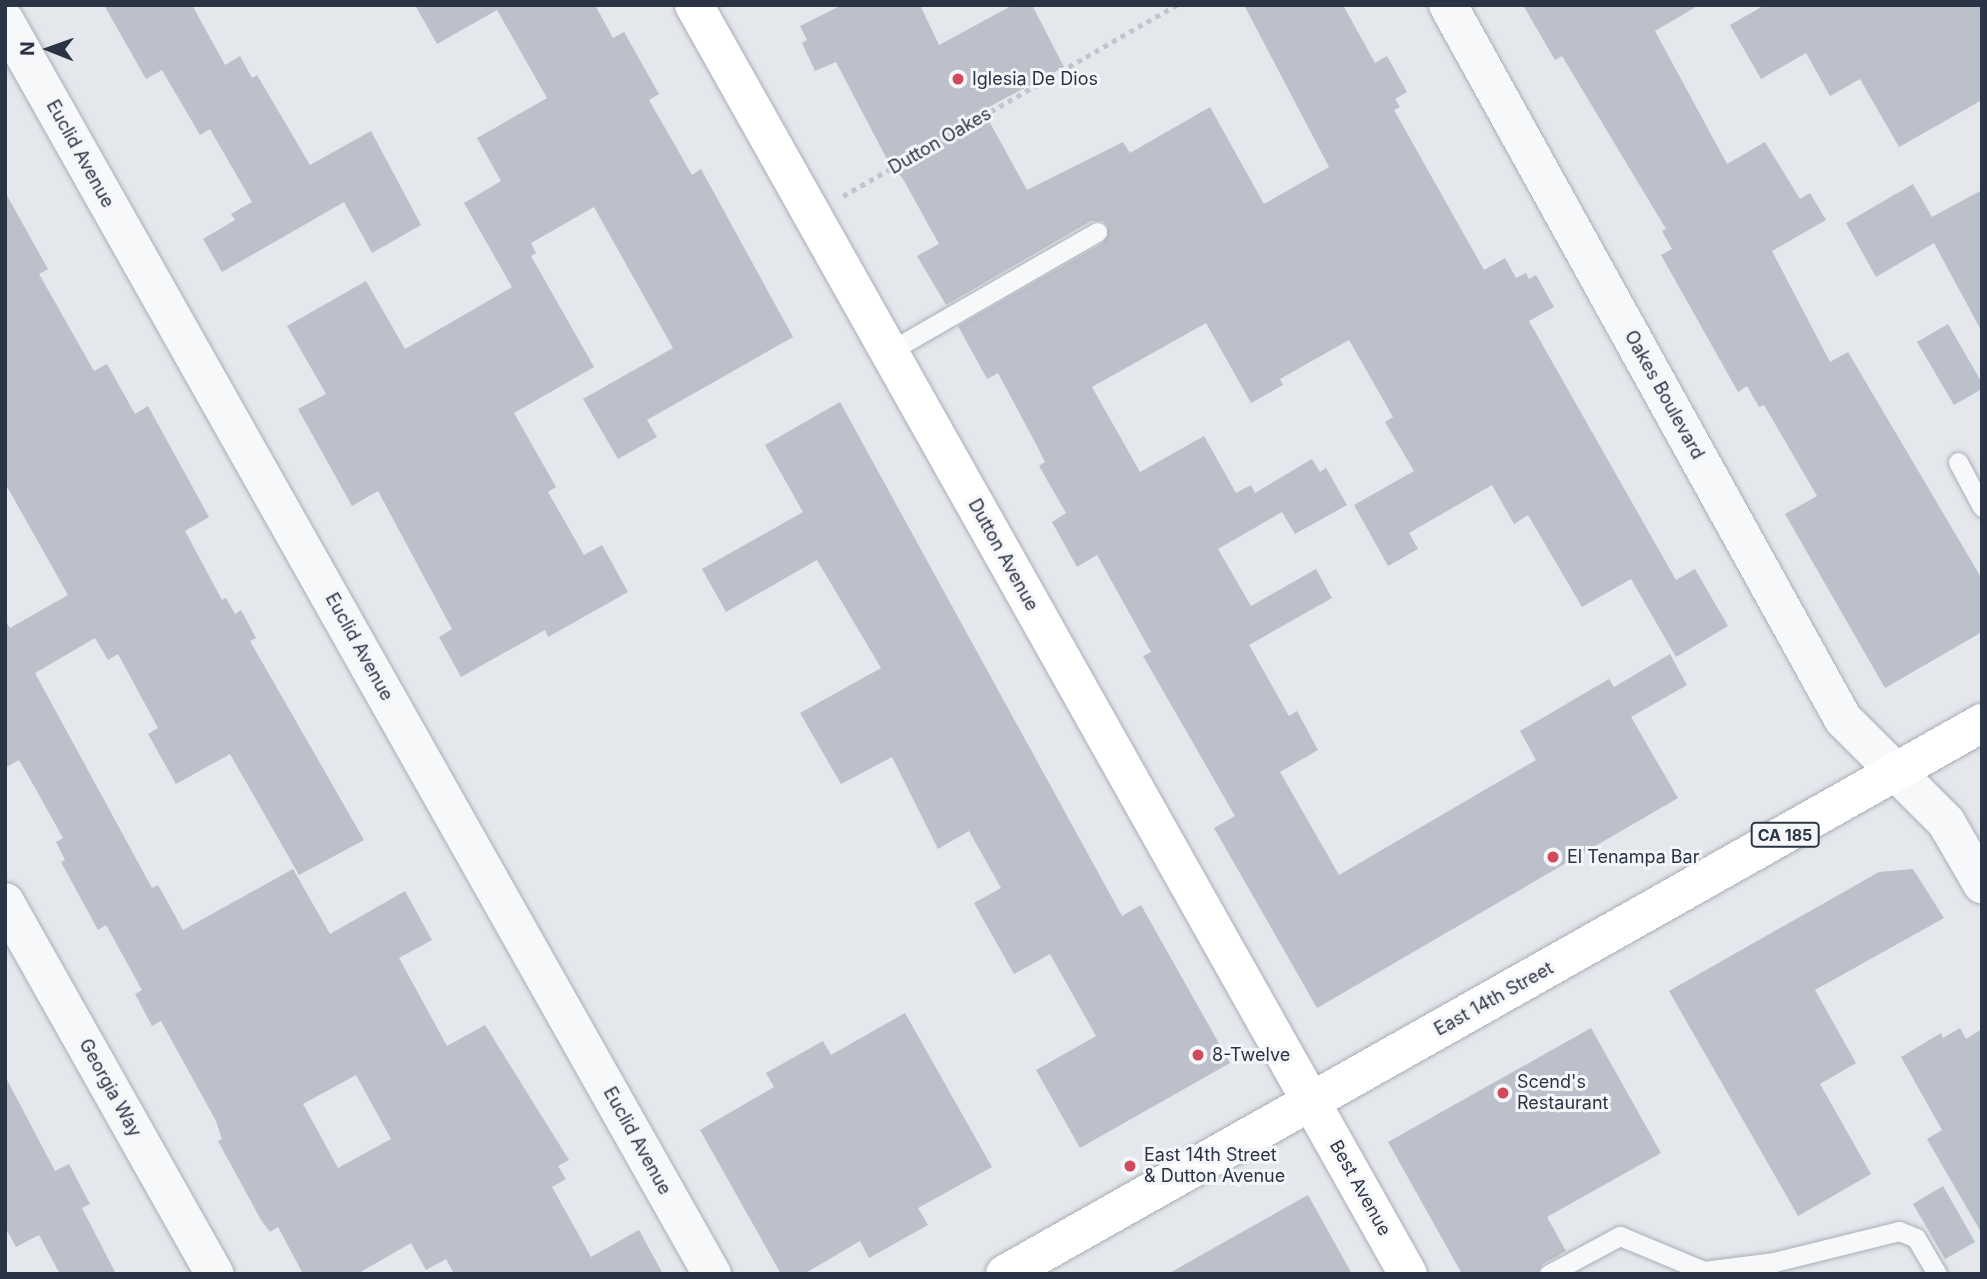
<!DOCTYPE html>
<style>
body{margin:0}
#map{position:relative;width:1987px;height:1279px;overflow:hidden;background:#e4e7ec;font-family:Inter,sans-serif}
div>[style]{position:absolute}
.building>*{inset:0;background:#bbc0ca}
.path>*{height:4.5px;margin-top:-2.25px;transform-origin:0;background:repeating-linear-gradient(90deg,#c2c5cb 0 5px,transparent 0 10px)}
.roads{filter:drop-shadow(0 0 2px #a9aeb7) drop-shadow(0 0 2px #a9aeb7)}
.lane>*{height:19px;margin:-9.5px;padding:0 9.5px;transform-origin:9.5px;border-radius:9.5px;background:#f7f8fa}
.street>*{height:38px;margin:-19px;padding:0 19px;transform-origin:19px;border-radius:19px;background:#f7f8fa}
.secondary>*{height:38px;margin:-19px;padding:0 19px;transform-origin:19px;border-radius:19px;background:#fff}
.primary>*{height:38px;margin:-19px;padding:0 19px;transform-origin:19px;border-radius:19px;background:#fff}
.dots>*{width:19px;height:19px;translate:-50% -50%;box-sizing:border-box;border:4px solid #f4f6f9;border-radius:50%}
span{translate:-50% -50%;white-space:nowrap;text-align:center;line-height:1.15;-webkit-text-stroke:6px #f4f6f9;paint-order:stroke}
.shield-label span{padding:2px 5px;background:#f4f6f9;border:2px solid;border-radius:5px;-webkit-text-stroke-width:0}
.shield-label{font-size:16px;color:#2b3445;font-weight:700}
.poi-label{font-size:18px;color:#2b3445}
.left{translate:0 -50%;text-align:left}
.street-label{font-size:18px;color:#2b3445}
.frame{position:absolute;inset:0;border:7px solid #2b3445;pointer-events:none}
.north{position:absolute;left:14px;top:14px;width:70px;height:70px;-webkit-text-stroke:5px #f4f6f9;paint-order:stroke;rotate:271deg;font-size:19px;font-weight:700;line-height:28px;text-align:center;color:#2b3445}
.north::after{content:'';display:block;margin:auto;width:24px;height:32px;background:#2b3445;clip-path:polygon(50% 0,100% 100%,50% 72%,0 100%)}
</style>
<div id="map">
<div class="building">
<div style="clip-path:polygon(104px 5px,192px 5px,225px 65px,240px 56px,252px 78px,257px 75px,310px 165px,371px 131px,421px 225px,372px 253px,344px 202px,222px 272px,203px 239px,235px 220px,231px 214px,252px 202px,210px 129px,200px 135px,162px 70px,146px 79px)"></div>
<div style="clip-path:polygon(415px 5px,595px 5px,613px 38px,624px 32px,659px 94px,649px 100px,692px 175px,701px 169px,793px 337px,647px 420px,657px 437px,618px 459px,583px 399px,673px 348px,594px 207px,531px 243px,536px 253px,531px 256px,594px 367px,514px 413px,556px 487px,548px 492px,584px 555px,602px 545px,628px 592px,548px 637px,545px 630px,461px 677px,439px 637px,452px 629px,378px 491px,352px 506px,298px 409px,326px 394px,287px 326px,366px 281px,405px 349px,512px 287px,464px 203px,501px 181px,477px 138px,547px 98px,497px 10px,437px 44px)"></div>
<div style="clip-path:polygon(842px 5px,920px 5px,939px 45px,1013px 5px,1032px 5px,1064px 67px,983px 110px,1027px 190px,1123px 142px,1130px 153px,1210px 107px,1264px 204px,1329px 167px,1244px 5px,1343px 5px,1375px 63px,1387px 56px,1407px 92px,1395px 99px,1400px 107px,1394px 110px,1484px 270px,1505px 258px,1516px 278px,1526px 273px,1529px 279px,1536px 275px,1554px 307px,1529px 321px,1676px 580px,1695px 569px,1728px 626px,1676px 657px,1631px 579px,1582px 607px,1528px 515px,1514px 524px,1492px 485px,1409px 533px,1418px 549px,1388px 566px,1354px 505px,1414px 471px,1385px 422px,1393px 417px,1349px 340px,1280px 379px,1283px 385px,1251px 403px,1206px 323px,1092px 387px,1140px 472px,1204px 436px,1236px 493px,1251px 485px,1255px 493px,1312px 459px,1320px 472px,1326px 468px,1347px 505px,1295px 534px,1282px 512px,1218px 549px,1251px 606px,1316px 569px,1332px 598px,1249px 645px,1289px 716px,1297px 711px,1318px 750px,1280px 772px,1339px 875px,1536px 760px,1520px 731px,1609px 679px,1614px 687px,1670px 654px,1687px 685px,1631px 717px,1678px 798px,1317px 1008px,1214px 828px,1235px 816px,1143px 656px,1151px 652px,1097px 555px,1077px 567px,1052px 522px,1066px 513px,1039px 466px,1045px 462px,1038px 448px,998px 373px,987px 379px,958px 326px,1103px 243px,1108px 227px,1103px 221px,1091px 221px,946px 305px,917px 256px,939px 244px,903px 179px,889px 163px,836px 62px,815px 71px,802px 43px,807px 40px,800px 26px)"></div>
<div style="clip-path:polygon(1523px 5px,1699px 5px,1655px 31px,1727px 164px,1765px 142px,1800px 199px,1810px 193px,1826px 220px,1772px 251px,1830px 362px,1848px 352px,1982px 579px,1982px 632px,1885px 688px,1785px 514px,1817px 496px,1764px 405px,1759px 407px,1747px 386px,1738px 392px,1661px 255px,1672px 249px,1662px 231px,1666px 229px,1562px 56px,1555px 60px)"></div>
<div style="clip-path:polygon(1765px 5px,1982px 5px,1982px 100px,1899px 147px,1860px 79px,1830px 96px,1806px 53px,1761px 79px,1730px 25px)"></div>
<div style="clip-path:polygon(1913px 184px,1932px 217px,1982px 190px,1982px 332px,1934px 243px,1876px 277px,1846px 223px)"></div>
<div style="clip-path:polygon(evenodd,5px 192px,48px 269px,39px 274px,94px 371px,107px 364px,135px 414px,148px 406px,209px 517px,185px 531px,222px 600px,226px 598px,235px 614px,241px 610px,256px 638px,250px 641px,364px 840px,299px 875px,230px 754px,176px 784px,148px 734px,158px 728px,118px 654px,108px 660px,95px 638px,35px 673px,152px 888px,158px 885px,183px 930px,293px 869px,330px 934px,405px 891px,432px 940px,399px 958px,447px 1046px,485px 1025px,569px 1160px,558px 1166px,566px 1179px,552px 1187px,591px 1257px,639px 1230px,663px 1274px,454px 1274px,446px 1259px,426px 1270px,411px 1243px,357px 1274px,303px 1274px,278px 1227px,270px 1232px,261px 1220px,218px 1141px,222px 1139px,216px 1121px,161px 1021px,152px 1026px,135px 994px,142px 990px,106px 925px,98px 930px,61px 862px,65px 860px,56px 842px,63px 838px,34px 786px,19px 760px,5px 768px,5px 620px,10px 628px,68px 595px,5px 483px,5px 192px,356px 1075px,391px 1139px,338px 1168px,303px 1104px,356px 1075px)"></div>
<div style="clip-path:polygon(1948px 324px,1982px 383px,1982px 389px,1954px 405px,1917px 342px)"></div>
<div style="clip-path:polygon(840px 402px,1122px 916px,1141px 905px,1230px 1063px,1080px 1148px,1036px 1070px,1096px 1036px,1050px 954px,1014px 974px,974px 903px,1001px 888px,969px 831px,938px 849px,892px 757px,841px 784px,800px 713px,881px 668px,817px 560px,726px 612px,702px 569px,803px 512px,765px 445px)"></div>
<div style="clip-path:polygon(1913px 869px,1944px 918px,1815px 990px,1856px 1063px,1820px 1084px,1871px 1174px,1798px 1216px,1669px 991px,1879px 872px)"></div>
<div style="clip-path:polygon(905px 1013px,992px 1167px,918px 1208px,928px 1225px,869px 1258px,860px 1241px,804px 1274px,781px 1274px,700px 1130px,774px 1087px,766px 1073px,823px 1041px,831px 1055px)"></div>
<div style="clip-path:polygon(1591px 1028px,1661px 1153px,1547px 1217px,1566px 1251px,1543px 1264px,1537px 1274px,1462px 1274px,1388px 1142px)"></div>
<div style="clip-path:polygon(1960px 1028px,1966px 1039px,1982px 1029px,1982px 1234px,1927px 1139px,1942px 1130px,1901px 1057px,1941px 1033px,1943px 1038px)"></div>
<div style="clip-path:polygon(5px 1076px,55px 1171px,69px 1164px,90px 1204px,82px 1208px,116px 1274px,60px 1274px,39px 1235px,16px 1247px,5px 1227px)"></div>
<div style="clip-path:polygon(1943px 1186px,1975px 1242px,1945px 1259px,1913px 1204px)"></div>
<div style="clip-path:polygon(1308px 1195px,1352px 1274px,1168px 1274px,1219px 1245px)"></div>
</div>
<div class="path">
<div style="left:843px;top:196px;width:385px;rotate:-29.8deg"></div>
</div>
<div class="roads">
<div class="lane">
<div style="left:890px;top:351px;width:239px;rotate:-29.9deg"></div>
<div style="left:1958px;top:462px;width:51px;rotate:61.9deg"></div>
<div style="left:1549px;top:1274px;width:81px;rotate:-28.2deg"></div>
<div style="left:1620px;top:1236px;width:91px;rotate:22.6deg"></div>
<div style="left:1704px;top:1271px;width:71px;rotate:-7.3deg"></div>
<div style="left:1774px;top:1262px;width:129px;rotate:-13.9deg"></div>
<div style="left:1899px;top:1231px;width:18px;rotate:22deg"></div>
<div style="left:1916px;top:1238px;width:42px;rotate:59.7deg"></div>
</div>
<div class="street">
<div style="left:1448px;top:5px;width:816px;rotate:61.05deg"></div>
<div style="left:1843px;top:719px;width:146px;rotate:45deg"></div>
<div style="left:1946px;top:822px;width:72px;rotate:59.9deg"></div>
<div style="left:5px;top:21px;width:1439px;rotate:60.57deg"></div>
<div style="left:5px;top:902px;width:427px;rotate:60.6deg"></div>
</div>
<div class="secondary">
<div style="left:694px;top:5px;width:1456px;rotate:60.64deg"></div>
</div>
<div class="primary">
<div style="left:1005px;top:1274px;width:1122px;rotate:-29.42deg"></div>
</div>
</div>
<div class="dots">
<div style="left:958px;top:79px;background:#d1495b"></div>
<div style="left:1553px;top:857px;background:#d1495b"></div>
<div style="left:1198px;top:1055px;background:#d1495b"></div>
<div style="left:1503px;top:1093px;background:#d1495b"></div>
<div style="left:1130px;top:1166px;background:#d1495b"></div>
</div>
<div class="shield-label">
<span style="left:1785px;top:835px">CA 185</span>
</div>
<div class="poi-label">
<span class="left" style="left:972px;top:79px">Iglesia De Dios</span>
<span class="left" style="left:1567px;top:857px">El Tenampa Bar</span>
<span class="left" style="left:1212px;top:1055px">8-Twelve</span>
<span class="left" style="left:1517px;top:1093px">Scend's<br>Restaurant</span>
<span class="left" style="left:1144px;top:1166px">East 14th Street<br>&amp; Dutton Avenue</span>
</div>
<div class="street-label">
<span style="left:940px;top:141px;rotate:-30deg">Dutton Oakes</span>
<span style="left:80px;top:154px;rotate:61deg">Euclid Avenue</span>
<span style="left:1664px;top:395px;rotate:61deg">Oakes Boulevard</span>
<span style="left:1003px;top:555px;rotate:61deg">Dutton Avenue</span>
<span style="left:359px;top:647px;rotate:61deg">Euclid Avenue</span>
<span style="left:1494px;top:999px;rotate:-29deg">East 14th Street</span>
<span style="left:110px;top:1088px;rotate:61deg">Georgia Way</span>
<span style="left:637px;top:1141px;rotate:61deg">Euclid Avenue</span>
<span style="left:1360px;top:1188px;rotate:61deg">Best Avenue</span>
</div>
<div class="frame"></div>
<div class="north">N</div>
</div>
